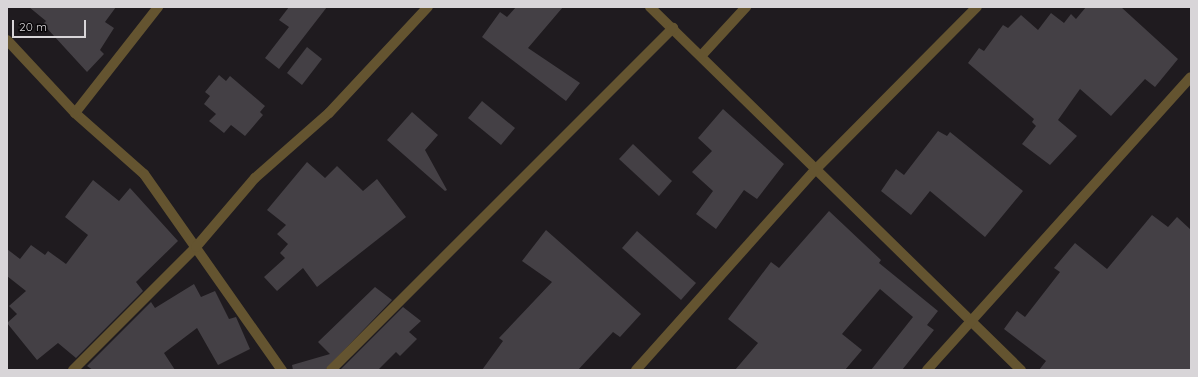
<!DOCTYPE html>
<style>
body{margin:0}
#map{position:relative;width:1198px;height:377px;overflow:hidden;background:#1f1b1f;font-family:Quicksand,sans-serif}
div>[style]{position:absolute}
.building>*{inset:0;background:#444045}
.minor>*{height:10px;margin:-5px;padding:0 5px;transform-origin:5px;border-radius:5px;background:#645430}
span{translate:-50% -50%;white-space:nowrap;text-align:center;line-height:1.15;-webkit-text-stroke:3px #080608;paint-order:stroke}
.frame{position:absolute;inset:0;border:8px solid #d8d5d8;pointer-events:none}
.scale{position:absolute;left:12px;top:20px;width:74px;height:18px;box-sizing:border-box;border:2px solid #d8d5d8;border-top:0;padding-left:5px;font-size:12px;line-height:14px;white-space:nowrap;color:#d8d5d8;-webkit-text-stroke:3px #080608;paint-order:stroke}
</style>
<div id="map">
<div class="building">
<div style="clip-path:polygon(29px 7px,116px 7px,105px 22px,114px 28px,100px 50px,104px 54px,87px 72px,43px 24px,46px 21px)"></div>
<div style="clip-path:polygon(289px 7px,327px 7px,279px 69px,265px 58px,289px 27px,279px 20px)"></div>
<div style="clip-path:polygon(516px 7px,563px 7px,528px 48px,580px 83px,566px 101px,482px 37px,500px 12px,507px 17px)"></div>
<div style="clip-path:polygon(1086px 7px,1121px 7px,1178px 59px,1155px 87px,1145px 79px,1111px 116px,1080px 89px,1058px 120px,1077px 136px,1050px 165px,1022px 144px,1036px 126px,1032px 122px,1034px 119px,968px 63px,979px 48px,984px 51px,1003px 25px,1008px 28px,1021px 15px,1038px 30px,1051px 13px,1064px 23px,1071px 14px,1076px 19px)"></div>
<div style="clip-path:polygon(307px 47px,322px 59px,302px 85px,287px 73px)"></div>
<div style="clip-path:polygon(219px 75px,226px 81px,230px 76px,265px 106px,260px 112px,263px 115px,245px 136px,231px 125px,224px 133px,209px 121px,216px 114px,204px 104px,210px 96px,205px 92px)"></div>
<div style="clip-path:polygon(482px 101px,515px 128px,501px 145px,468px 118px)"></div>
<div style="clip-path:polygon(723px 109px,784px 164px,757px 199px,744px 190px,716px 229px,696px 214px,713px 191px,692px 172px,712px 151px,698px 138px)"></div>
<div style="clip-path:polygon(412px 112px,438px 135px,425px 150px,447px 190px,445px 191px,387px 140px)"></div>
<div style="clip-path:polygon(938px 131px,947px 136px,950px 132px,1023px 191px,985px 237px,930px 191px,911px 215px,881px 191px,896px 169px,904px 175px)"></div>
<div style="clip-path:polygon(633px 144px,672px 181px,659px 196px,619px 159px)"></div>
<div style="clip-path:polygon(307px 162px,325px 178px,337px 166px,363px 191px,377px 179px,406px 217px,317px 287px,303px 268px,277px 291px,264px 277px,285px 258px,280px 253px,288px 244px,277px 234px,286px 225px,267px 210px)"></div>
<div style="clip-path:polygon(93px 180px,119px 201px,130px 188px,178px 241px,136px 282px,143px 291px,76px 358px,58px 343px,37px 360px,7px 323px,17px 314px,9px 306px,26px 291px,7px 276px,7px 249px,20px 259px,31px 245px,45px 255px,48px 251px,66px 264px,88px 235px,65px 217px)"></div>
<div style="clip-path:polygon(829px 211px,881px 260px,879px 263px,938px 311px,927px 325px,934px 330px,902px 370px,871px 370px,913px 317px,880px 289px,842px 334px,862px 350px,845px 370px,735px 370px,758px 343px,728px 319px,771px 262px,779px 268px)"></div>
<div style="clip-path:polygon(1152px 215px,1168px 227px,1177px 217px,1191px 230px,1191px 370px,1039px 370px,1046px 361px,1004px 329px,1017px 311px,1025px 317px,1060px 272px,1054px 268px,1075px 243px,1107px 269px)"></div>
<div style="clip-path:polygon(546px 230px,641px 314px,620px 337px,613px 332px,578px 370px,482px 370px,503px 341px,499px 338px,552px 282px,522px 261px)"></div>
<div style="clip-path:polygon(637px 231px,696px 283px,681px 300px,622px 248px)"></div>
<div style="clip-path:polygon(194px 284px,201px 297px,215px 291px,229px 319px,236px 317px,250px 349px,218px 365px,197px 328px,164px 353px,175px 370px,93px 370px,87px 366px,151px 302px,155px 308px)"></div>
<div style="clip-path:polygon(375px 287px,392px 300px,325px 370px,293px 370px,292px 365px,330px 354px,318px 342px)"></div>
<div style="clip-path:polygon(403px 307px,421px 321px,409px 332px,417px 339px,400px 356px,396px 352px,378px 370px,340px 370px)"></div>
</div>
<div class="minor">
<div style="left:650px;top:7px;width:519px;rotate:44.38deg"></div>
<div style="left:7px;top:40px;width:100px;rotate:47deg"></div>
<div style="left:75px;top:113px;width:92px;rotate:41.5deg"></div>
<div style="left:144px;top:174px;width:240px;rotate:54.9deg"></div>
<div style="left:701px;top:56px;width:67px;rotate:-47.4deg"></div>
<div style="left:75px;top:113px;width:135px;rotate:-51.9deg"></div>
<div style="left:73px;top:370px;width:174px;rotate:-45deg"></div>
<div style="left:196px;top:247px;width:91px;rotate:-49.5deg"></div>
<div style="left:255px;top:178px;width:98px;rotate:-41.3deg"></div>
<div style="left:329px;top:113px;width:145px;rotate:-47deg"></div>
<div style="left:331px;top:370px;width:484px;rotate:-45deg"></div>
<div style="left:636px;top:370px;width:267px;rotate:-48.2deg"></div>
<div style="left:814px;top:171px;width:231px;rotate:-45.2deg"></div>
<div style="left:927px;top:370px;width:394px;rotate:-48deg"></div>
</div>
<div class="frame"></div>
<div class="scale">20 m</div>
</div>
